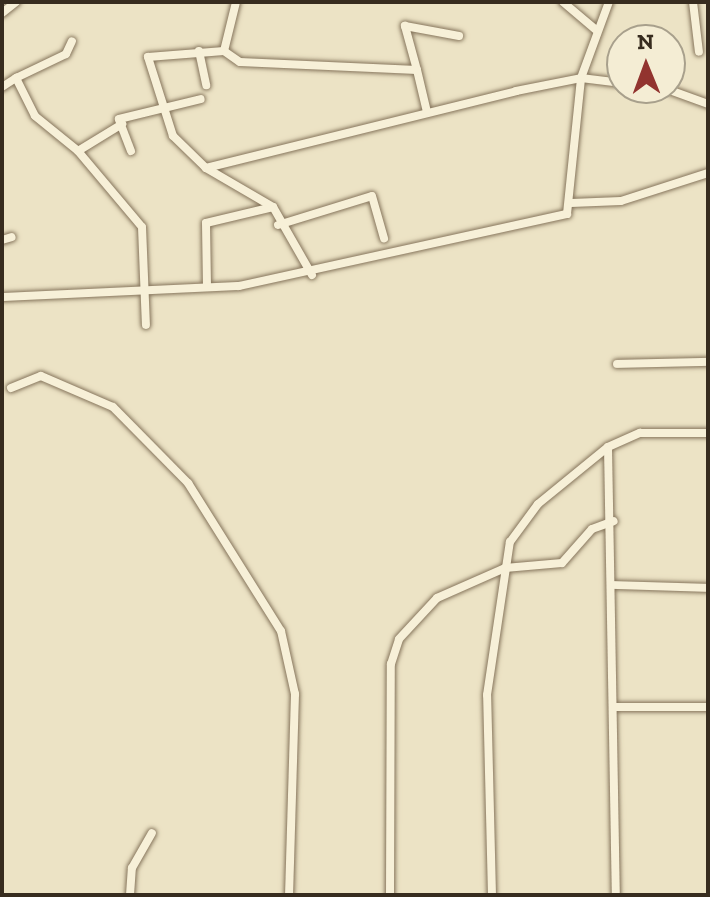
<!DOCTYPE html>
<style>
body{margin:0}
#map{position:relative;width:710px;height:897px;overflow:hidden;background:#ece3c5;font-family:"Zilla Slab",serif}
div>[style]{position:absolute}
.roads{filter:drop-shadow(0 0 2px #86755c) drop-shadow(0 0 2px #86755c)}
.minor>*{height:8px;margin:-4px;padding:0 4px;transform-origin:4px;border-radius:4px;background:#f7f0d8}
span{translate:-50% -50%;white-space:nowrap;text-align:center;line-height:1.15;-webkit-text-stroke:7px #f4edd4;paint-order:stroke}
.frame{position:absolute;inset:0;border:4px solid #372c1f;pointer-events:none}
.north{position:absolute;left:606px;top:24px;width:80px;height:80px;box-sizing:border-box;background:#f4edd4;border:2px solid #a8a08c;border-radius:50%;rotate:359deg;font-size:22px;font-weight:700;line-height:32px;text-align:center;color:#372c1f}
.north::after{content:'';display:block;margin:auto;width:28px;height:36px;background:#92342f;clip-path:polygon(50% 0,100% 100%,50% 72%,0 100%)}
</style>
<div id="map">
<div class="roads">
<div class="minor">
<div style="left:563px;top:2px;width:42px;rotate:40.2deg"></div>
<div style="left:693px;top:2px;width:50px;rotate:83.2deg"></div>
<div style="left:2px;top:13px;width:18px;rotate:-38deg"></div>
<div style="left:199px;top:51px;width:35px;rotate:78deg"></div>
<div style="left:224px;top:51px;width:50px;rotate:-76.2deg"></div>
<div style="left:417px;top:70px;width:46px;rotate:-105.3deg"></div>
<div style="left:405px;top:26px;width:55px;rotate:10.5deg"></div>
<div style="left:16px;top:78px;width:55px;rotate:-25.6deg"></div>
<div style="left:66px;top:54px;width:14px;rotate:-65deg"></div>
<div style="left:2px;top:87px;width:17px;rotate:-33deg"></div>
<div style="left:16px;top:78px;width:42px;rotate:63.4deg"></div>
<div style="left:35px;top:116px;width:55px;rotate:39.1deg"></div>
<div style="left:78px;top:151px;width:99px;rotate:49.9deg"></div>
<div style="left:142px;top:227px;width:98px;rotate:87.7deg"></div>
<div style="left:664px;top:88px;width:47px;rotate:20deg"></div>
<div style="left:78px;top:151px;width:52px;rotate:-31.5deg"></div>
<div style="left:131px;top:151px;width:34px;rotate:-111deg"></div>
<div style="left:119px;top:119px;width:84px;rotate:-13.7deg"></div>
<div style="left:206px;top:168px;width:319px;rotate:-13.9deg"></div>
<div style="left:516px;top:91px;width:66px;rotate:-11.3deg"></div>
<div style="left:581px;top:78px;width:41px;rotate:7deg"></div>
<div style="left:571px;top:203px;width:50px;rotate:-2.3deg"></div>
<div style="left:621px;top:201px;width:91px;rotate:-17.8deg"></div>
<div style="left:278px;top:225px;width:98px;rotate:-17.1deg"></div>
<div style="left:372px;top:196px;width:44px;rotate:74.1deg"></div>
<div style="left:2px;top:240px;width:10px;rotate:-17deg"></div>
<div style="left:312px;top:275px;width:78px;rotate:-119.8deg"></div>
<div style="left:273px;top:207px;width:78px;rotate:-149.8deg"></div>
<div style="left:206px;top:168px;width:46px;rotate:-135.9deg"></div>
<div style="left:173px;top:136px;width:83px;rotate:-107.6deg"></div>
<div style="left:148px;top:57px;width:76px;rotate:-4.5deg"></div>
<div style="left:224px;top:51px;width:19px;rotate:35deg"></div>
<div style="left:240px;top:62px;width:177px;rotate:2.6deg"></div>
<div style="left:417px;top:70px;width:43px;rotate:76.6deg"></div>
<div style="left:207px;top:287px;width:64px;rotate:-90.9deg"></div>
<div style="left:206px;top:223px;width:69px;rotate:-13.4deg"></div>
<div style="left:2px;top:297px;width:237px;rotate:-2.7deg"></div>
<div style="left:239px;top:286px;width:336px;rotate:-12.4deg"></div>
<div style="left:567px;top:214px;width:137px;rotate:-84.1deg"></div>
<div style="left:581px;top:78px;width:81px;rotate:-69.8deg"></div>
<div style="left:617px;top:364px;width:91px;rotate:-1.3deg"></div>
<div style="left:11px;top:388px;width:32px;rotate:-22deg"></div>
<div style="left:41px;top:376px;width:78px;rotate:23.3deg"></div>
<div style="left:113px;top:407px;width:107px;rotate:45.4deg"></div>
<div style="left:188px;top:483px;width:175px;rotate:57.9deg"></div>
<div style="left:281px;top:631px;width:65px;rotate:77.5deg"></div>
<div style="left:295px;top:694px;width:201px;rotate:91.7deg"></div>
<div style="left:608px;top:447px;width:448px;rotate:89deg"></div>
<div style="left:614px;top:585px;width:94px;rotate:1.8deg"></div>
<div style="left:615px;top:707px;width:93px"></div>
<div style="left:130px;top:895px;width:27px;rotate:-86deg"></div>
<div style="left:132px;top:868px;width:40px;rotate:-60.3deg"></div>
<div style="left:390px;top:895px;width:231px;rotate:-89.8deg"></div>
<div style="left:391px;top:664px;width:26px;rotate:-72deg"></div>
<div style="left:399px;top:639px;width:56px;rotate:-47.2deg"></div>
<div style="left:437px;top:598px;width:74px;rotate:-23.8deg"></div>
<div style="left:505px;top:568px;width:57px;rotate:-5deg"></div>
<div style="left:562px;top:563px;width:45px;rotate:-48.6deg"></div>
<div style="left:592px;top:529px;width:23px;rotate:-20deg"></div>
<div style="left:492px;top:895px;width:200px;rotate:-91.4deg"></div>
<div style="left:487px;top:695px;width:155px;rotate:-81.5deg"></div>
<div style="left:510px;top:542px;width:47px;rotate:-53.6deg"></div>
<div style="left:538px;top:504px;width:90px;rotate:-39.2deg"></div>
<div style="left:608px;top:447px;width:35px;rotate:-24deg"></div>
<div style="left:640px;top:433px;width:68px"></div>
</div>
</div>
<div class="frame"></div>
<div class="north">N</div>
</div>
